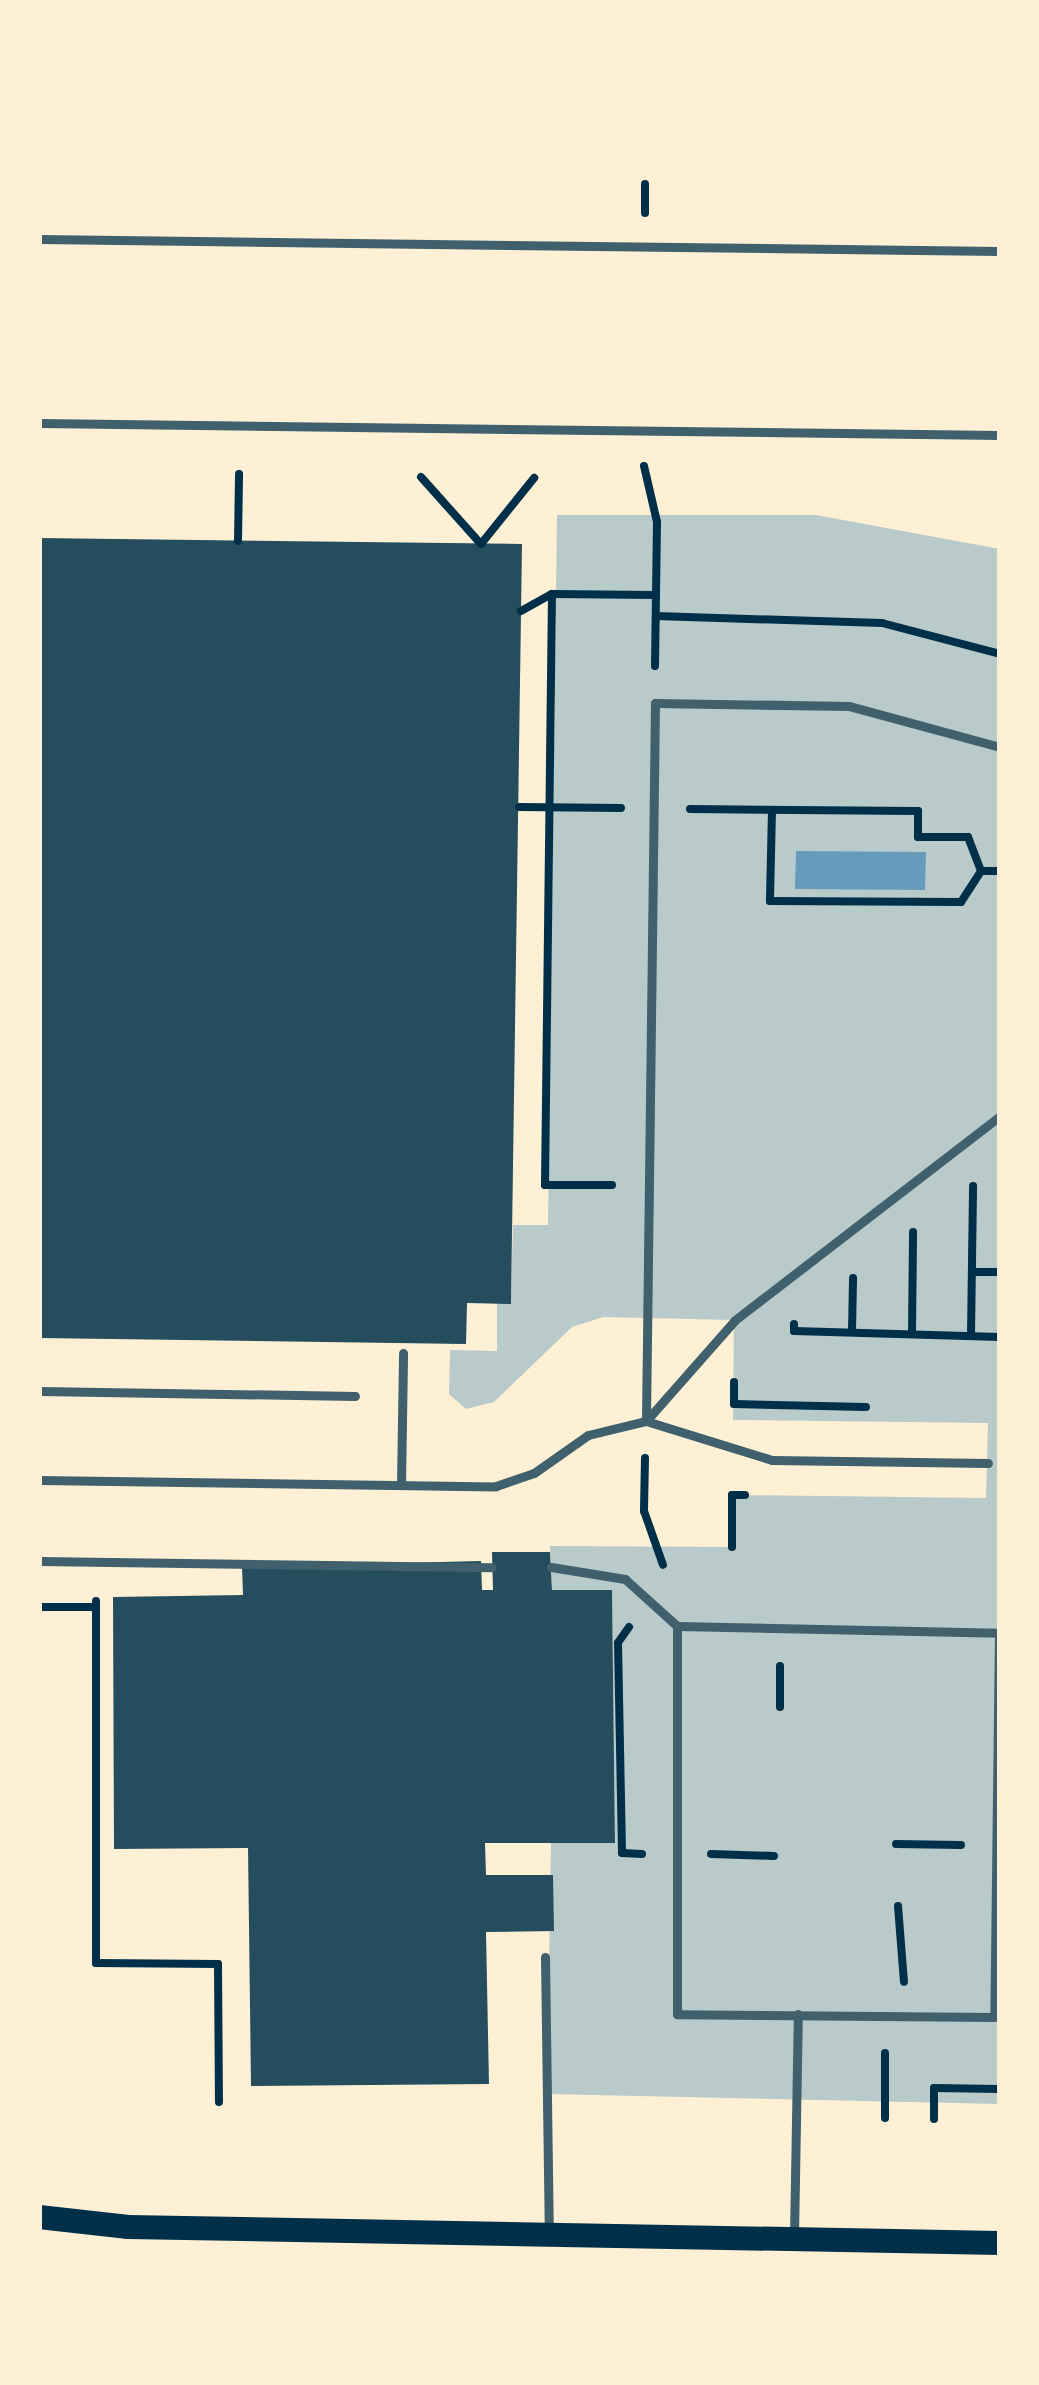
<!DOCTYPE html>
<style>
body{margin:0}
#map{position:relative;width:1039px;height:2385px;overflow:hidden;background:#fdf0d5;font-family:Roboto,sans-serif}
div>[style]{position:absolute}
.green>*{inset:0;background:#b9caca}
.water>*{inset:0;background:#669bbc}
.building>*{inset:0;background:#264d5e}
.path>*{height:8px;margin:-4px;padding:0 4px;transform-origin:4px;border-radius:4px;background:#003049}
.service>*{height:9px;margin:-4.5px;padding:0 4.5px;transform-origin:4.5px;border-radius:4.5px;background:#3f606c}
.secondary>*{height:24px;margin:-12px;padding:0 12px;transform-origin:12px;border-radius:12px;background:#003049}
span{translate:-50% -50%;white-space:nowrap;text-align:center;line-height:1.15;-webkit-text-stroke:9px #fdf0d5;paint-order:stroke}
.frame{position:absolute;inset:0;border:42px solid #fdf0d5;pointer-events:none}
</style>
<div id="map">
<div class="green">
<div style="clip-path:polygon(557px 515px,816px 515px,1000px 549px,1000px 2104px,547px 2094px,551px 1843px,615px 1842px,612px 1590px,552px 1590px,550px 1546px,731px 1547px,732px 1495px,986px 1498px,988px 1423px,733px 1420px,734px 1320px,603px 1317px,572px 1327px,494px 1402px,466px 1409px,449px 1394px,450px 1350px,497px 1351px,497px 1303px,511px 1303px,513px 1225px,548px 1225px)"></div>
</div>
<div class="water">
<div style="clip-path:polygon(796px 851px,926px 852px,925px 890px,795px 889px)"></div>
</div>
<div class="building">
<div style="clip-path:polygon(39px 538px,522px 544px,511px 1304px,467px 1303px,466px 1344px,39px 1338px)"></div>
<div style="clip-path:polygon(492px 1552px,550px 1552px,552px 1590px,612px 1590px,615px 1843px,485px 1843px,486px 1875px,553px 1875px,554px 1931px,486px 1932px,489px 2084px,251px 2086px,248px 1848px,114px 1849px,113px 1597px,243px 1595px,242px 1567px,481px 1561px,482px 1590px,493px 1590px)"></div>
</div>
<div class="path">
<div style="left:645px;top:213px;width:29px;rotate:-90deg"></div>
<div style="left:644px;top:466px;width:57px;rotate:76.9deg"></div>
<div style="left:657px;top:522px;width:144px;rotate:90.8deg"></div>
<div style="left:421px;top:477px;width:90px;rotate:48.2deg"></div>
<div style="left:481px;top:544px;width:85px;rotate:-51.2deg"></div>
<div style="left:238px;top:541px;width:67px;rotate:-89.1deg"></div>
<div style="left:552px;top:594px;width:591px;rotate:90.68deg"></div>
<div style="left:545px;top:1185px;width:67px"></div>
<div style="left:521px;top:611px;width:35px;rotate:-29deg"></div>
<div style="left:552px;top:594px;width:104px;rotate:0.6deg"></div>
<div style="left:656px;top:616px;width:226px;rotate:1.8deg"></div>
<div style="left:882px;top:623px;width:122px;rotate:14.7deg"></div>
<div style="left:519px;top:807px;width:102px;rotate:0.6deg"></div>
<div style="left:690px;top:809px;width:228px;rotate:0.5deg"></div>
<div style="left:918px;top:811px;width:26px;rotate:90deg"></div>
<div style="left:918px;top:837px;width:50px"></div>
<div style="left:968px;top:837px;width:36px;rotate:69deg"></div>
<div style="left:772px;top:810px;width:91px;rotate:91.3deg"></div>
<div style="left:770px;top:901px;width:191px;rotate:0.3deg"></div>
<div style="left:961px;top:902px;width:37px;rotate:-57deg"></div>
<div style="left:981px;top:871px;width:19px"></div>
<div style="left:972px;top:1272px;width:28px"></div>
<div style="left:794px;top:1324px;width:7px;rotate:90deg"></div>
<div style="left:794px;top:1331px;width:206px;rotate:1.7deg"></div>
<div style="left:852px;top:1332px;width:54px;rotate:-88.9deg"></div>
<div style="left:912px;top:1333px;width:101px;rotate:-89.4deg"></div>
<div style="left:971px;top:1334px;width:148px;rotate:-89.2deg"></div>
<div style="left:734px;top:1382px;width:22px;rotate:90deg"></div>
<div style="left:734px;top:1404px;width:132px;rotate:1.3deg"></div>
<div style="left:645px;top:1458px;width:53px;rotate:91.1deg"></div>
<div style="left:644px;top:1511px;width:57px;rotate:70.6deg"></div>
<div style="left:732px;top:1547px;width:52px;rotate:-90deg"></div>
<div style="left:732px;top:1495px;width:13px"></div>
<div style="left:96px;top:1601px;width:362px;rotate:90deg"></div>
<div style="left:96px;top:1963px;width:122px;rotate:0.5deg"></div>
<div style="left:218px;top:1964px;width:138px;rotate:89.6deg"></div>
<div style="left:39px;top:1607px;width:53px"></div>
<div style="left:629px;top:1627px;width:19px;rotate:125deg"></div>
<div style="left:618px;top:1643px;width:210px;rotate:88.9deg"></div>
<div style="left:622px;top:1853px;width:20px;rotate:3deg"></div>
<div style="left:780px;top:1666px;width:41px;rotate:90deg"></div>
<div style="left:896px;top:1844px;width:65px;rotate:0.9deg"></div>
<div style="left:711px;top:1854px;width:63px;rotate:1.8deg"></div>
<div style="left:898px;top:1906px;width:76px;rotate:85.5deg"></div>
<div style="left:885px;top:2053px;width:65px;rotate:90deg"></div>
<div style="left:934px;top:2119px;width:31px;rotate:-90deg"></div>
<div style="left:934px;top:2088px;width:66px;rotate:0.9deg"></div>
</div>
<div class="service">
<div style="left:39px;top:239px;width:961px;rotate:0.72deg"></div>
<div style="left:39px;top:423px;width:961px;rotate:0.72deg"></div>
<div style="left:1000px;top:747px;width:156px;rotate:-164.8deg"></div>
<div style="left:849px;top:706px;width:194px;rotate:-179.1deg"></div>
<div style="left:655px;top:703px;width:718px;rotate:90.72deg"></div>
<div style="left:646px;top:1421px;width:135px;rotate:-48.6deg"></div>
<div style="left:735px;top:1320px;width:334px;rotate:-37.6deg"></div>
<div style="left:39px;top:1391px;width:316px;rotate:0.9deg"></div>
<div style="left:39px;top:1480px;width:457px;rotate:0.8deg"></div>
<div style="left:496px;top:1486px;width:40px;rotate:-18.9deg"></div>
<div style="left:534px;top:1473px;width:66px;rotate:-35.1deg"></div>
<div style="left:588px;top:1435px;width:60px;rotate:-13.6deg"></div>
<div style="left:646px;top:1421px;width:132px;rotate:17.2deg"></div>
<div style="left:772px;top:1460px;width:216px;rotate:0.8deg"></div>
<div style="left:401px;top:1485px;width:132px;rotate:-89.1deg"></div>
<div style="left:39px;top:1561px;width:453px;rotate:0.8deg"></div>
<div style="left:551px;top:1567px;width:75px;rotate:9.2deg"></div>
<div style="left:625px;top:1579px;width:70px;rotate:42.1deg"></div>
<div style="left:677px;top:1626px;width:322px;rotate:1.2deg"></div>
<div style="left:999px;top:1633px;width:384px;rotate:90.7deg"></div>
<div style="left:994px;top:2017px;width:317px;rotate:-179.5deg"></div>
<div style="left:677px;top:2014px;width:388px;rotate:-90deg"></div>
<div style="left:545px;top:1957px;width:276px;rotate:89.2deg"></div>
<div style="left:794px;top:2236px;width:222px;rotate:-89deg"></div>
</div>
<div class="secondary">
<div style="left:39px;top:2217px;width:90px;rotate:6.4deg"></div>
<div style="left:128px;top:2227px;width:872px;rotate:1.05deg"></div>
</div>
<div class="frame"></div>
</div>
